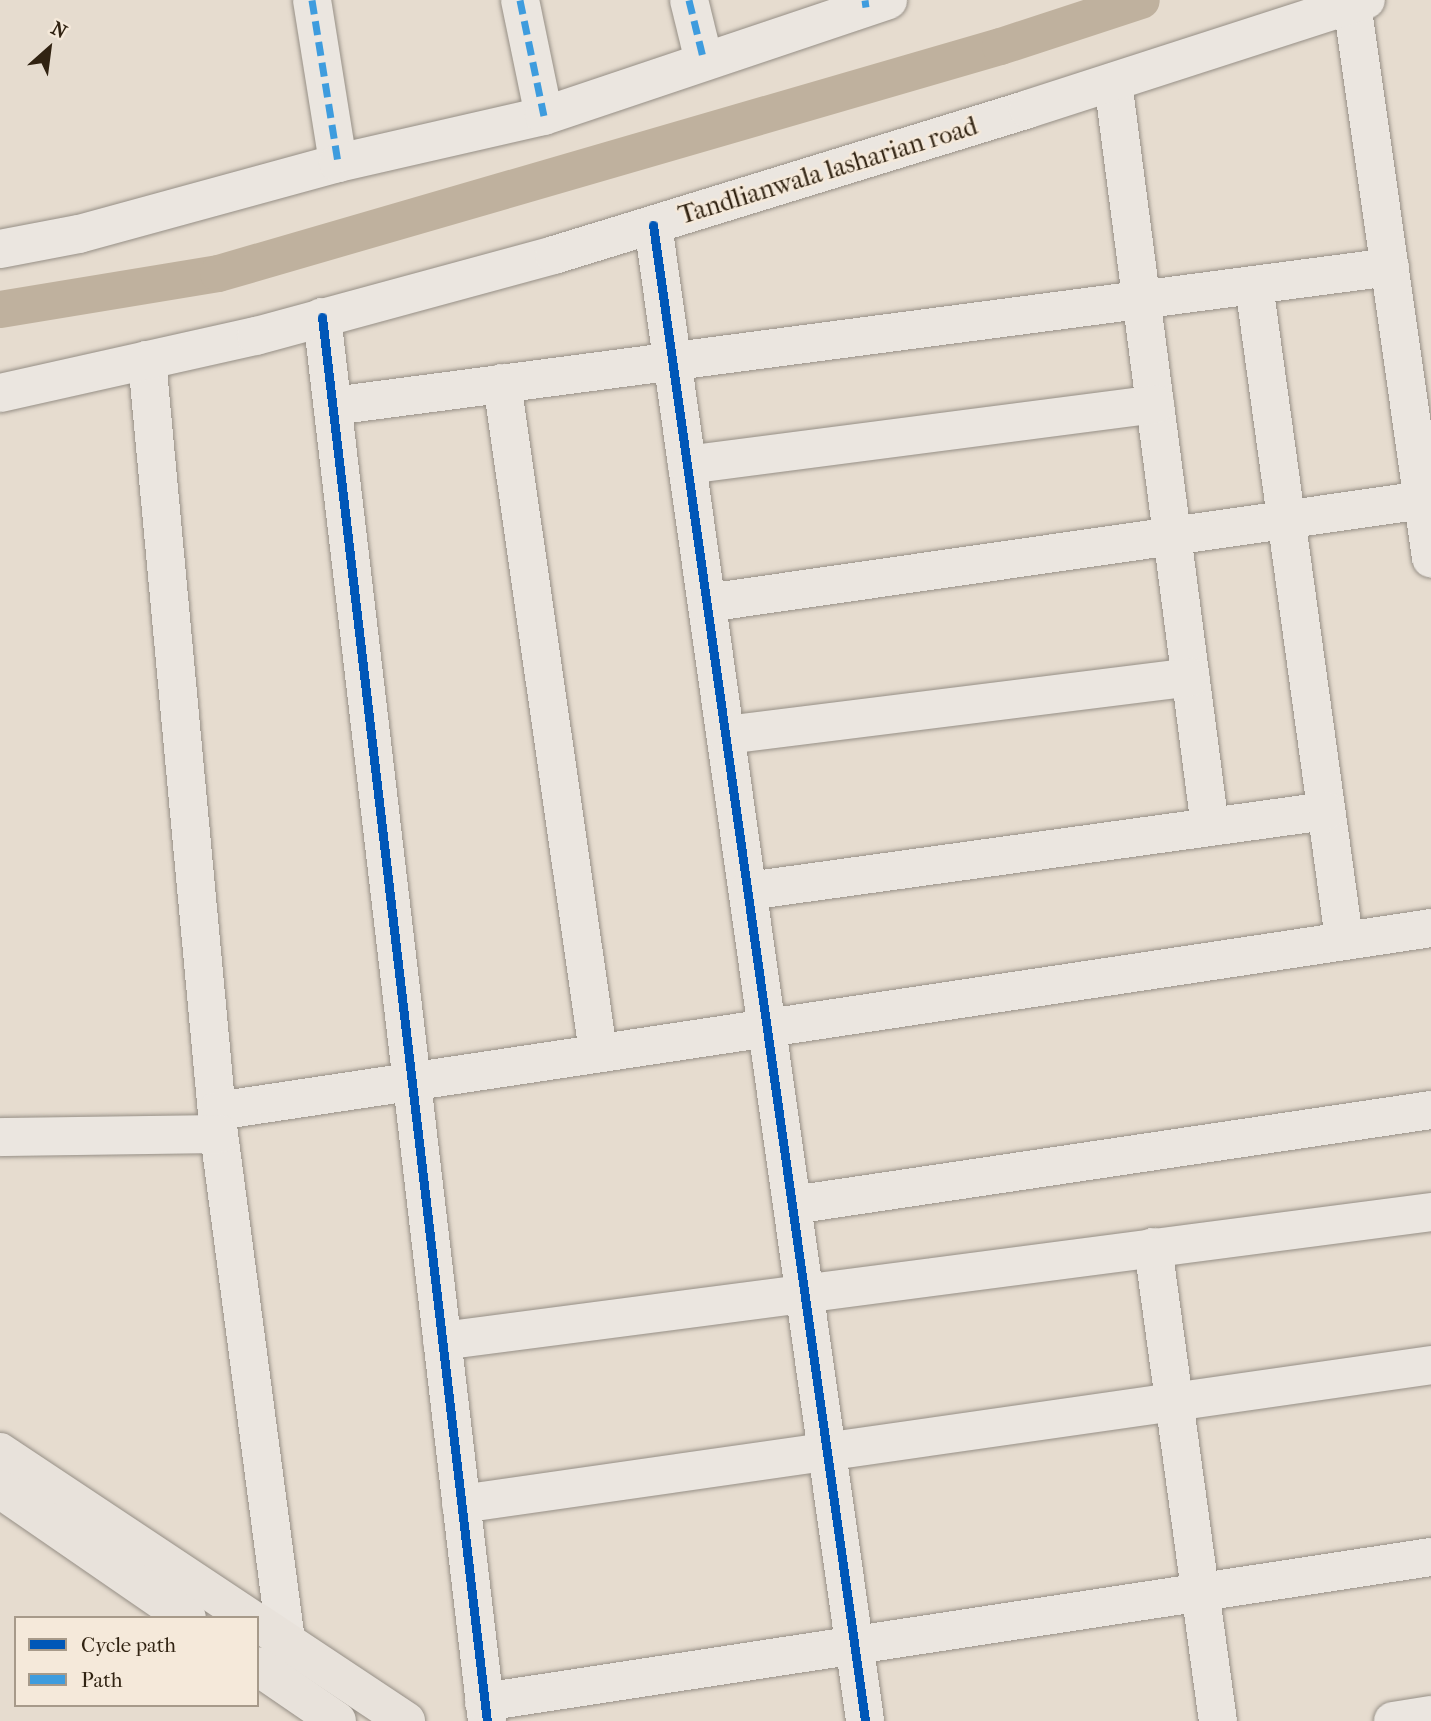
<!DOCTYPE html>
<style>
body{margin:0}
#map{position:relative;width:1431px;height:1721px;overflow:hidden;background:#e6dccf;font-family:"IM FELL French Canon",serif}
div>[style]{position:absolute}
.canal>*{height:37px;margin:-18.5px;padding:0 18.5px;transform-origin:18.5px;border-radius:18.5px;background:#bfb19e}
.roads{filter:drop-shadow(0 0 2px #968f86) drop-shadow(0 0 2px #968f86)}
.minor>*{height:38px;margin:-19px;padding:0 19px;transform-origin:19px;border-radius:19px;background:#ebe6e0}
.tertiary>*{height:38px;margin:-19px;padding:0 19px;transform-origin:19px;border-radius:19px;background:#ebe6e0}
.secondary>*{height:38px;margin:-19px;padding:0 19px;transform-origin:19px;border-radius:19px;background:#ebe6e0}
.primary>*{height:38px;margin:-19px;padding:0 19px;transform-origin:19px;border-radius:19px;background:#e8e2db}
.quiet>*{height:7px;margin-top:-3.5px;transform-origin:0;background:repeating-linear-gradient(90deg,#3e9cde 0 14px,transparent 0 21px)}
.cycleway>*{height:9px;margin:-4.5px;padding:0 4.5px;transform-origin:4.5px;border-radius:4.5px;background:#0057b8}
span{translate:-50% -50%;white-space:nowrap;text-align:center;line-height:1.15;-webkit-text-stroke:5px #f5e9da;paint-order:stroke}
.street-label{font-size:26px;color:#312312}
.legend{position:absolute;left:14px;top:1616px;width:245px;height:91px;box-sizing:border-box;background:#f5e9da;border:2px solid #a79a8a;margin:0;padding:9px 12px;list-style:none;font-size:21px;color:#312312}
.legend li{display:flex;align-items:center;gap:14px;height:35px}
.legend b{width:35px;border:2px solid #a79a8a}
.north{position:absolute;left:14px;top:14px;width:70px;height:70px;-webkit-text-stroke:5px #f5e9da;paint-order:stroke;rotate:28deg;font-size:19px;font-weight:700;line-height:28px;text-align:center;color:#312312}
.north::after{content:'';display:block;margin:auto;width:24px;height:32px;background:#312312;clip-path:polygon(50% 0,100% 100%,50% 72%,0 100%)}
</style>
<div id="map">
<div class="canal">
<div style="left:0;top:309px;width:221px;rotate:-9.4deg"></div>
<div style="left:218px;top:273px;width:814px;rotate:-16.19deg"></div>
<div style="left:1000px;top:46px;width:148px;rotate:-18.1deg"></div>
</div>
<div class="roads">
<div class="minor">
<div style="left:312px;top:0;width:165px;rotate:80.9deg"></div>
<div style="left:520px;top:0;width:118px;rotate:78.3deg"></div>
<div style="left:689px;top:0;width:63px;rotate:76.2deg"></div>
<div style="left:1113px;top:82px;width:751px;rotate:82.58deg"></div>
<div style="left:653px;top:225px;width:1511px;rotate:81.93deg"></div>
<div style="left:1254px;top:285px;width:660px;rotate:82.16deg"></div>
<div style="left:322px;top:317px;width:1414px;rotate:83.3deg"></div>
<div style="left:147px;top:360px;width:777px;rotate:84.69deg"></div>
<div style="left:219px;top:1134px;width:511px;rotate:82.47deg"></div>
<div style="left:502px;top:383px;width:676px;rotate:81.83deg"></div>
<div style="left:333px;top:406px;width:1066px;rotate:-7.49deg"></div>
<div style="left:687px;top:465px;width:472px;rotate:-7.4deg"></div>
<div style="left:707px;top:603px;width:723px;rotate:-8.19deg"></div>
<div style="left:726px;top:735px;width:468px;rotate:-7.1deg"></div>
<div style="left:748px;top:891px;width:584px;rotate:-7.88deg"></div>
<div style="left:217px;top:1111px;width:1228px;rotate:-8.57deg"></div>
<div style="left:0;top:1137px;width:219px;rotate:-0.8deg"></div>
<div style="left:793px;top:1205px;width:645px;rotate:-8.47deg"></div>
<div style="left:1153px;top:1247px;width:478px;rotate:82.2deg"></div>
<div style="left:442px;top:1341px;width:997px;rotate:-7.43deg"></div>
<div style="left:461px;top:1504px;width:980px;rotate:-8.15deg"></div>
<div style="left:484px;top:1702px;width:958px;rotate:-8.71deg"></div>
<div style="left:1393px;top:1721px;width:38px;rotate:-9deg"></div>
</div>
<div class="tertiary">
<div style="left:1352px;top:4px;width:560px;rotate:81.88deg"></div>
<div style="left:0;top:249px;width:80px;rotate:-10.8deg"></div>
<div style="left:79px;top:234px;width:269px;rotate:-15.3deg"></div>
<div style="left:338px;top:163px;width:211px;rotate:-12.9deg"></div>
<div style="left:544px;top:116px;width:363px;rotate:-18.6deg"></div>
</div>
<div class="secondary">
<div style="left:0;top:393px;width:262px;rotate:-12.6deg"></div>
<div style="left:256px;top:336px;width:309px;rotate:-15.2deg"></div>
<div style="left:554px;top:255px;width:496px;rotate:-17.1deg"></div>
<div style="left:1028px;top:109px;width:355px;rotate:-17.9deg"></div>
</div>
<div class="primary">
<div style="left:0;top:1452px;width:300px;rotate:33.6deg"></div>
<div style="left:0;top:1489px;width:227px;rotate:34.6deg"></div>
<div style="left:257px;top:1622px;width:179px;rotate:33.6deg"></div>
<div style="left:257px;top:1666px;width:97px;rotate:34.5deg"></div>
</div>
</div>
<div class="quiet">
<div style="left:312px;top:0;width:165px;rotate:80.9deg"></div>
<div style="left:520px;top:0;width:118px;rotate:78.3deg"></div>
<div style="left:689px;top:0;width:63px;rotate:76.2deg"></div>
<div style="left:865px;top:0;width:7px;rotate:82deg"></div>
</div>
<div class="cycleway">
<div style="left:653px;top:225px;width:1511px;rotate:81.93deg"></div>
<div style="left:322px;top:317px;width:1414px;rotate:83.3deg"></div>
</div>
<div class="street-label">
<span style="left:828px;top:171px;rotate:-17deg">Tandlianwala lasharian road</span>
</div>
<ul class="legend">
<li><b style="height:9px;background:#0057b8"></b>Cycle path</li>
<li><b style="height:9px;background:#3e9cde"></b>Path</li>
</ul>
<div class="north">N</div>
</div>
